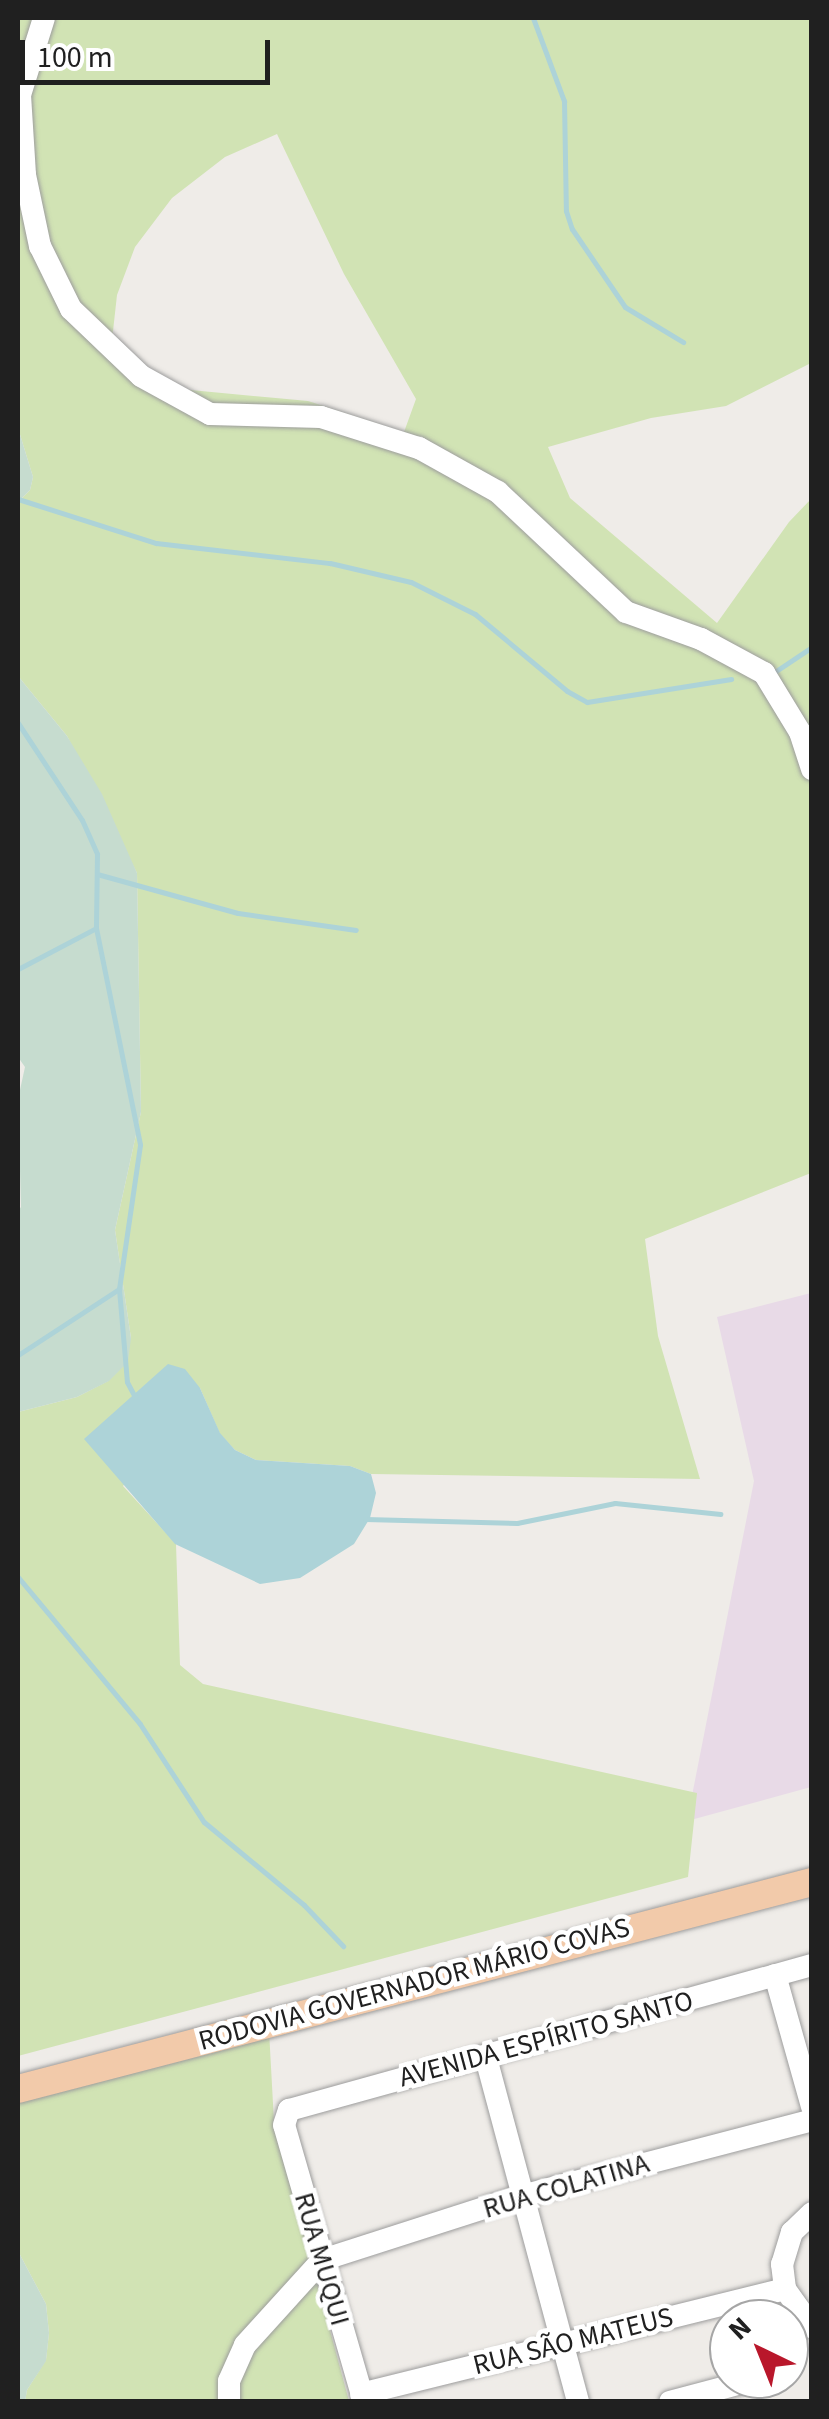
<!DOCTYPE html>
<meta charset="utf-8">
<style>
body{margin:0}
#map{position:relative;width:829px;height:2419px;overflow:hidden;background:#efece8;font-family:"Source Sans 3",sans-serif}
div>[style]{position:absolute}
.industrial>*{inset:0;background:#e8dae7}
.grass>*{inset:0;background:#d1e3b4}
.wetland>*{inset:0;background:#c6dccf}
.water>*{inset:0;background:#add3d8}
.stream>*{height:5px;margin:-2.5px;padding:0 2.5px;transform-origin:2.5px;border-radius:2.5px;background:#add3d8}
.roads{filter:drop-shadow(0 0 2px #9d9d9d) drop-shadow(0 0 2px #9d9d9d)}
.minor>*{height:22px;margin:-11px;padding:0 11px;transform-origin:11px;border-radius:11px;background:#fff}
.major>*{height:28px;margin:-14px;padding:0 14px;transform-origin:14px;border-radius:14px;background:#f2caaa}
span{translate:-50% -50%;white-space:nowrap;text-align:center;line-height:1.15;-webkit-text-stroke:9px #fff;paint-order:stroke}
.street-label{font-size:28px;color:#202020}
.frame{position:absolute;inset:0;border:20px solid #202020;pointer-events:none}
.north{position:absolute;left:709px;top:2299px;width:100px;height:100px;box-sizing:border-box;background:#fff;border:2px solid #a6a6a6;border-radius:50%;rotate:317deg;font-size:28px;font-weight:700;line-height:40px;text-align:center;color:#202020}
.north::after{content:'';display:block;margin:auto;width:35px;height:45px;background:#b9172b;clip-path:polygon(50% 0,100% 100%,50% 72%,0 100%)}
.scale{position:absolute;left:20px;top:40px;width:250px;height:45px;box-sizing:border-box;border:5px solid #202020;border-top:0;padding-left:12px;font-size:30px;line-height:35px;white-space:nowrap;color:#202020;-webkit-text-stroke:8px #fff;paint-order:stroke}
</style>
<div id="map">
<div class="industrial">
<div style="clip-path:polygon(811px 1293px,811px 1787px,687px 1821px,754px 1481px,717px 1317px)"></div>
</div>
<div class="grass">
<div style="clip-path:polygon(evenodd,18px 18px,812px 18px,811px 363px,726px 406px,651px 418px,548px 447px,570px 498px,717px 623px,789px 522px,811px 499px,811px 1173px,645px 1239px,658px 1336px,700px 1479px,371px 1474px,350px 1466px,256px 1460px,235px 1450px,220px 1434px,200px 1388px,123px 1486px,176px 1544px,180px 1665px,203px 1684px,697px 1793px,688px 1877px,18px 2056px,18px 1412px,77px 1397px,108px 1381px,131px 1338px,115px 1230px,141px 1112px,137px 873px,67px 736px,18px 676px,18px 502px,30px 490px,33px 477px,18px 428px,18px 18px,277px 134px,344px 274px,416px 399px,404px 432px,308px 401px,180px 389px,161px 380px,112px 340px,117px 295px,135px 247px,172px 198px,225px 157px,277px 134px)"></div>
<div style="clip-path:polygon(269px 2030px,274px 2122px,349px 2401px,25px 2401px,27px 2390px,46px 2360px,49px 2333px,46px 2304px,18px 2251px,18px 2097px)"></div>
</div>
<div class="wetland">
<div style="clip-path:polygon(18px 428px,33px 477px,30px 490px,18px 502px)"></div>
<div style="clip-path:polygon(18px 676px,67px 736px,102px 794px,137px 873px,141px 1112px,115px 1230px,131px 1338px,128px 1362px,109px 1381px,77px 1397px,18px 1412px,18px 1211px,21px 1207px,18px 1099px,25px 1067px,18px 1057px)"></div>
<div style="clip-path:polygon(18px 2251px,46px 2304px,49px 2333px,46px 2361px,27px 2390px,25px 2402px,18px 2401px)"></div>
</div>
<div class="water">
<div style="clip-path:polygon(168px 1364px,185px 1369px,200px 1388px,220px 1433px,235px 1450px,256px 1460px,350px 1466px,371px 1474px,376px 1493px,370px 1518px,354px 1544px,300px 1578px,260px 1584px,175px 1544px,84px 1439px)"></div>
</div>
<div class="stream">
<div style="left:533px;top:18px;width:89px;rotate:69.5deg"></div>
<div style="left:564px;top:101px;width:110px;rotate:89deg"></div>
<div style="left:566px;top:211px;width:19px;rotate:72deg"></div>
<div style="left:572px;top:229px;width:94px;rotate:55.8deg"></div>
<div style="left:625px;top:307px;width:68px;rotate:31.1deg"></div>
<div style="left:18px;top:499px;width:145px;rotate:17.7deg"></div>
<div style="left:156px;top:543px;width:175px;rotate:6.6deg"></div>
<div style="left:330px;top:563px;width:83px;rotate:13.2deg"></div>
<div style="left:411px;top:582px;width:72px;rotate:26.6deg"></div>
<div style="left:475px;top:614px;width:120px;rotate:39.9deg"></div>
<div style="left:567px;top:691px;width:23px;rotate:29deg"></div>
<div style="left:587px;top:702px;width:146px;rotate:-9.1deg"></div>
<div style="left:773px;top:673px;width:47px;rotate:-33.7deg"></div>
<div style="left:18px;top:723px;width:116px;rotate:56.6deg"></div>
<div style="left:82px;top:820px;width:37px;rotate:66deg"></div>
<div style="left:97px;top:854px;width:74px;rotate:90.8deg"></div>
<div style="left:96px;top:928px;width:221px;rotate:78.5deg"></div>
<div style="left:140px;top:1145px;width:146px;rotate:98.3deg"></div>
<div style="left:119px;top:1289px;width:93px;rotate:85.1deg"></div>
<div style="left:127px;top:1382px;width:17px;rotate:62deg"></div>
<div style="left:97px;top:874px;width:146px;rotate:15.5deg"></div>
<div style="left:238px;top:913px;width:119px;rotate:8.2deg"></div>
<div style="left:18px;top:969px;width:88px;rotate:-27.7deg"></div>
<div style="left:18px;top:1355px;width:121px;rotate:-33.2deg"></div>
<div style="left:365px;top:1519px;width:152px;rotate:1.5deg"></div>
<div style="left:517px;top:1523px;width:100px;rotate:-11.5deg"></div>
<div style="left:615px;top:1503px;width:106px;rotate:6deg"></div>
<div style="left:18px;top:1577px;width:191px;rotate:50.3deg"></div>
<div style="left:140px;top:1724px;width:117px;rotate:56.9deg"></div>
<div style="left:204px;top:1822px;width:130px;rotate:39.7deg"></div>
<div style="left:304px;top:1905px;width:57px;rotate:46.4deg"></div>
</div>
<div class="roads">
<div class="minor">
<div style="left:44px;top:18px;width:81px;rotate:107.3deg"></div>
<div style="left:20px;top:95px;width:80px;rotate:86.4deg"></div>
<div style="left:25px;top:175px;width:73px;rotate:78.1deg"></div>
<div style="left:40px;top:246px;width:70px;rotate:63.8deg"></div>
<div style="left:71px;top:309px;width:97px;rotate:43.7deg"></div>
<div style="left:141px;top:376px;width:79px;rotate:28.8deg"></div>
<div style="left:210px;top:414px;width:111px;rotate:1.5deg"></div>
<div style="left:321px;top:417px;width:103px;rotate:17.6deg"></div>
<div style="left:419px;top:448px;width:90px;rotate:29.1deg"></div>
<div style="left:498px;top:492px;width:175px;rotate:43.2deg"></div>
<div style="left:626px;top:612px;width:80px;rotate:19.8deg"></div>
<div style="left:701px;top:639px;width:72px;rotate:28.4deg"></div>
<div style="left:764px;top:673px;width:69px;rotate:58.6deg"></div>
<div style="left:800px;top:732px;width:39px;rotate:72deg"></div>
<div style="left:775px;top:1975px;width:137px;rotate:74.3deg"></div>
<div style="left:486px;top:2058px;width:356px;rotate:75deg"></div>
<div style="left:812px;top:2213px;width:28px;rotate:136deg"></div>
<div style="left:792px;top:2232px;width:34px;rotate:107deg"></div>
<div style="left:782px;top:2264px;width:25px;rotate:83deg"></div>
<div style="left:785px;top:2289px;width:47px;rotate:54.6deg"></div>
<div style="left:361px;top:2394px;width:437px;rotate:-13.9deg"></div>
<div style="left:229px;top:2402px;width:21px;rotate:-90deg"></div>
<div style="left:229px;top:2381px;width:39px;rotate:-66deg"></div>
<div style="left:245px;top:2345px;width:115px;rotate:-47.8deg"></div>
<div style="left:322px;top:2260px;width:213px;rotate:-17.8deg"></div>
<div style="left:525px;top:2195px;width:297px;rotate:-14.6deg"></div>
<div style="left:364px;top:2402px;width:288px;rotate:-106.1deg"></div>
<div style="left:284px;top:2125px;width:16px;rotate:-72deg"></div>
<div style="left:289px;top:2110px;width:543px;rotate:-15.5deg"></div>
<div style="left:670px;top:2402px;width:82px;rotate:-14.9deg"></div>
</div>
<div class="major">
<div style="left:18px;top:2089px;width:821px;rotate:-14.61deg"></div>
</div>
</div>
<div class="street-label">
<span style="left:414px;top:1984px;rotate:-15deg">RODOVIA GOVERNADOR MÁRIO COVAS</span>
<span style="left:546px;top:2039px;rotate:-15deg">AVENIDA ESPÍRITO SANTO</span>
<span style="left:566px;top:2186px;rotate:-16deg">RUA COLATINA</span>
<span style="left:322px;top:2259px;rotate:74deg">RUA MUQUI</span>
<span style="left:573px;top:2341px;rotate:-14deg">RUA SÃO MATEUS</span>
</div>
<div class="frame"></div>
<div class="north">N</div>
<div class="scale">100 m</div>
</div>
